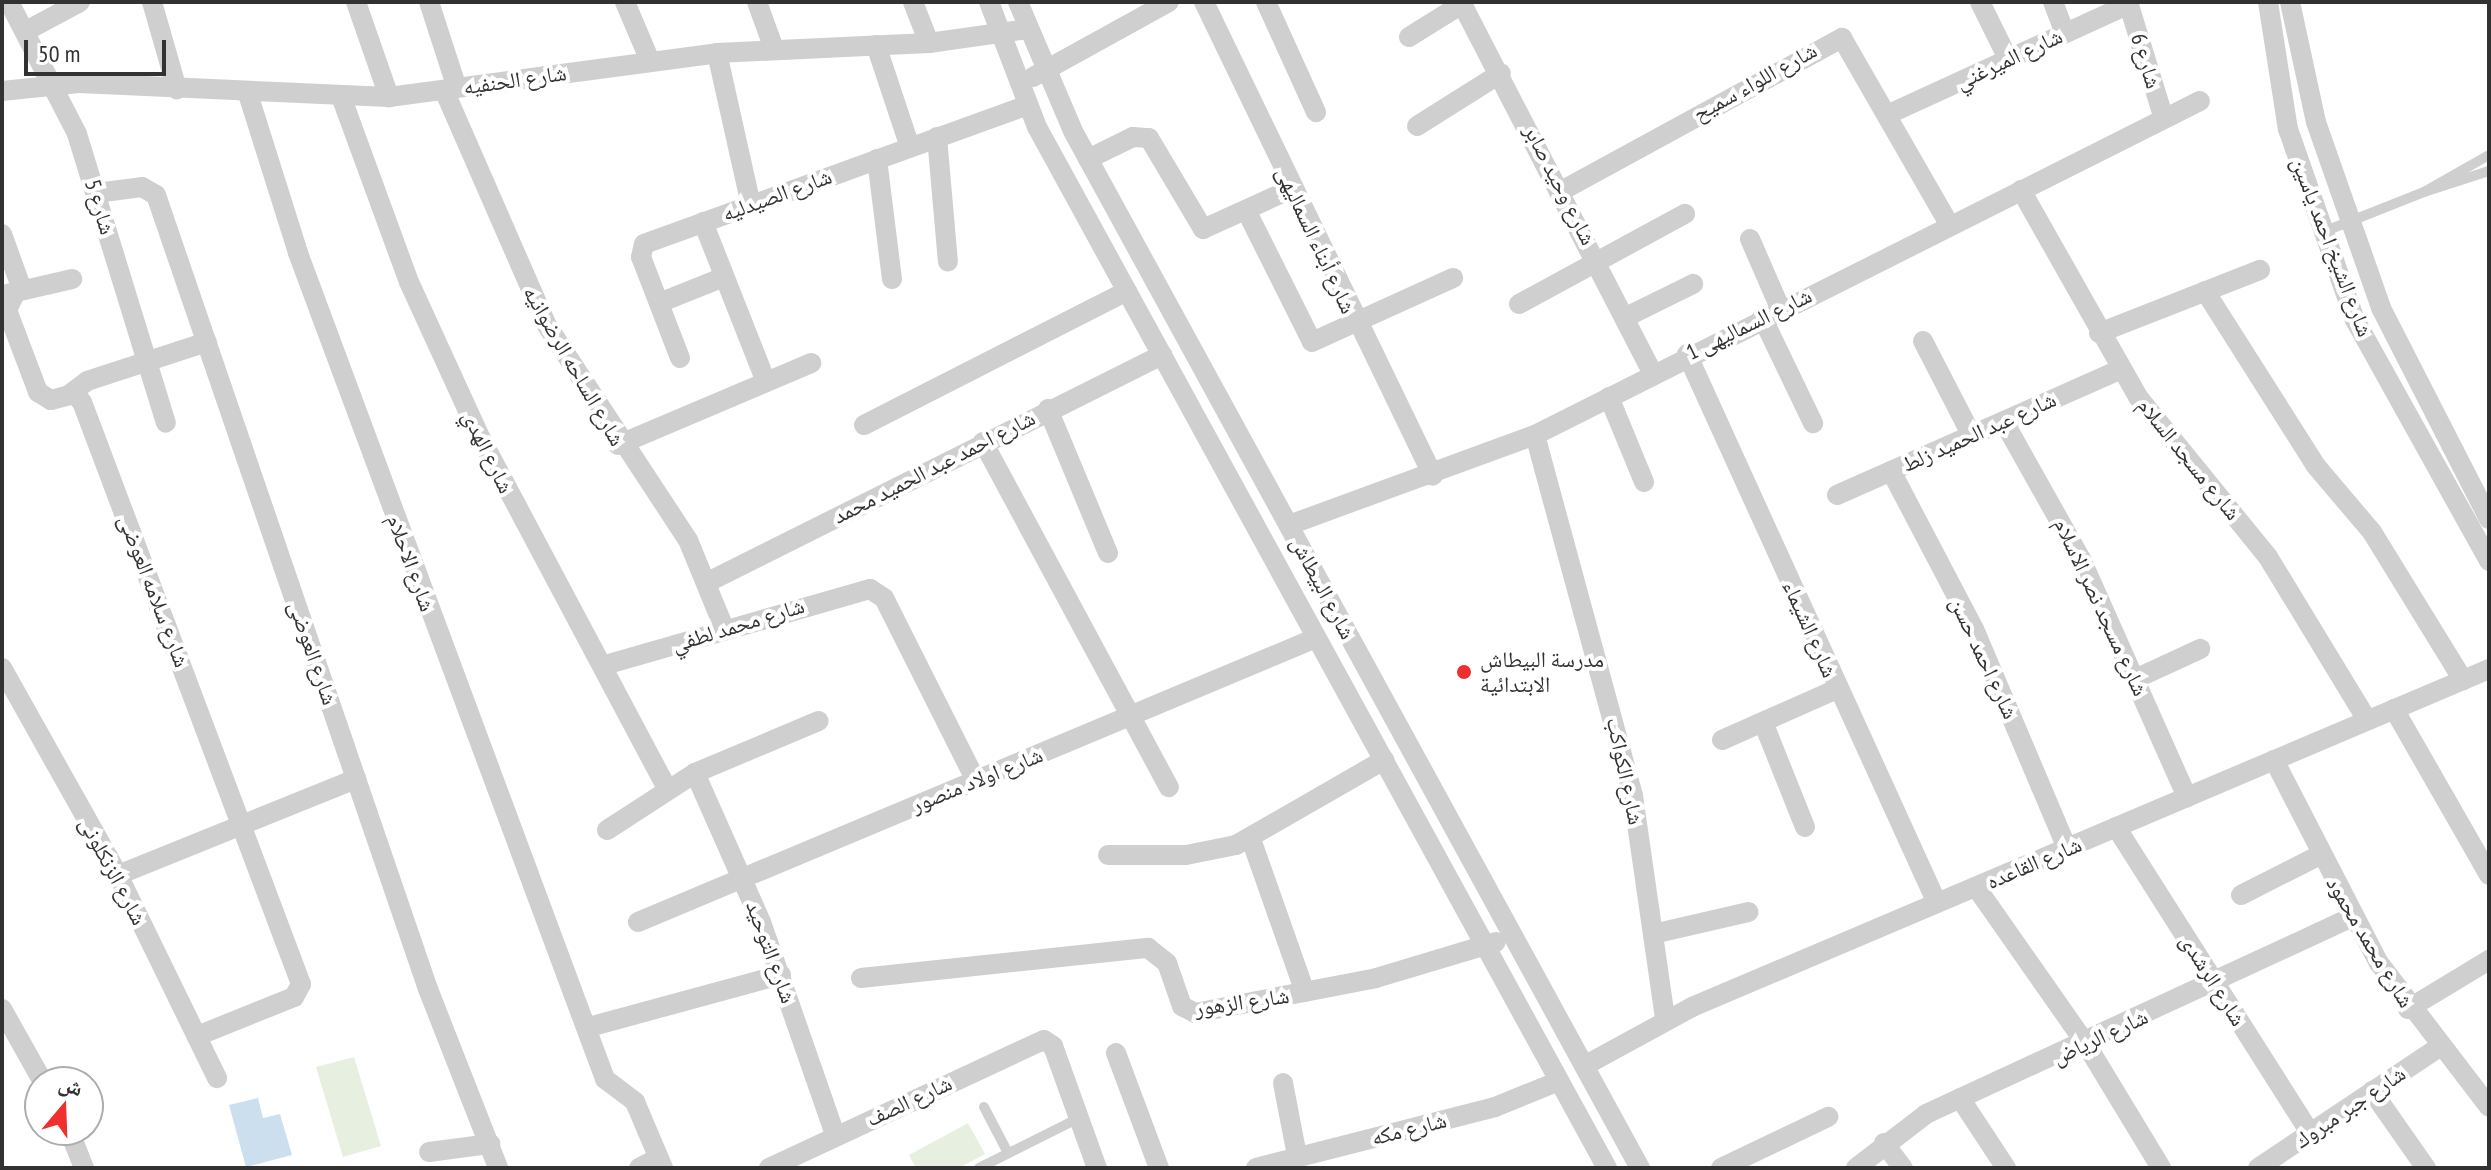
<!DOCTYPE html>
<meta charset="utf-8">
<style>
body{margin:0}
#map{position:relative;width:2491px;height:1170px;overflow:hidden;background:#fff;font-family:"PT Sans Narrow","Noto Naskh Arabic",sans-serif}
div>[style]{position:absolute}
.green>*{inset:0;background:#e7efe0}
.water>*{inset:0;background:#ccdfef}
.service>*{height:10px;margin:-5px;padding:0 5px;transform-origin:5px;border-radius:5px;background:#cfcfcf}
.minor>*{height:20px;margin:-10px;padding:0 10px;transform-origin:10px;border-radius:10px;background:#cfcfcf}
.dots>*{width:22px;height:22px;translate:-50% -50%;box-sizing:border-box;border:4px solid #fff;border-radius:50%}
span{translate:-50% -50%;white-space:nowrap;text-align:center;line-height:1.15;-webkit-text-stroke:8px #fff;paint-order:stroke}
.street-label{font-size:22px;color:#323232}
.poi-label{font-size:22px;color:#323232}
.left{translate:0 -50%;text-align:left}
.frame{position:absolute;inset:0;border:4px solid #323232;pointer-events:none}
.north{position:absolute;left:24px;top:1066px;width:80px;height:80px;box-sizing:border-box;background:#fff;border:2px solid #adadad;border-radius:50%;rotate:19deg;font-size:22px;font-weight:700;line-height:32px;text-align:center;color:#323232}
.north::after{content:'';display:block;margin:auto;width:28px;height:36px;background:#ef302f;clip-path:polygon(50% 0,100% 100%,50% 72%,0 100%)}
.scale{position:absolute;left:24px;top:40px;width:142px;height:36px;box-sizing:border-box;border:4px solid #323232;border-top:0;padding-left:10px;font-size:24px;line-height:28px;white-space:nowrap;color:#323232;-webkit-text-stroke:6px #fff;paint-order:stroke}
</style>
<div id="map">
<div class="green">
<div style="clip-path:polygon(354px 1057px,381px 1146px,343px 1157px,316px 1067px)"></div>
<div style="clip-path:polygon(968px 1123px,985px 1154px,959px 1168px,916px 1168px,909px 1155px)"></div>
</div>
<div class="water">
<div style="clip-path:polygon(258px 1098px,263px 1118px,280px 1114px,292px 1155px,246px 1167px,229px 1105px)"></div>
</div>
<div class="service">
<div style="left:2489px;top:155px;width:75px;rotate:150.4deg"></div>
<div style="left:2424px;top:192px;width:68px;rotate:-17.9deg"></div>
<div style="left:2323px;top:232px;width:109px;rotate:-21.6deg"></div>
<div style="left:984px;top:1107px;width:52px;rotate:62.4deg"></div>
<div style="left:979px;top:1168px;width:112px;rotate:-26.6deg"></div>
</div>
<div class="minor">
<div style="left:9px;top:2px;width:148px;rotate:62.7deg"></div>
<div style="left:77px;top:134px;width:302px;rotate:72.9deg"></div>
<div style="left:152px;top:2px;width:91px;rotate:74deg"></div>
<div style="left:356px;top:2px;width:101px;rotate:70.8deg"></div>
<div style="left:429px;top:2px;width:90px;rotate:72deg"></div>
<div style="left:625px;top:2px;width:64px;rotate:67deg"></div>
<div style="left:757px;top:2px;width:50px;rotate:70.1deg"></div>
<div style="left:913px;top:2px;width:44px;rotate:68.7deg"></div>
<div style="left:989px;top:2px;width:134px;rotate:69deg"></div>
<div style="left:1037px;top:127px;width:1187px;rotate:61.3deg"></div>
<div style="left:1018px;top:2px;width:142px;rotate:66.9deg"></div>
<div style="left:1074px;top:133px;width:1180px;rotate:61.33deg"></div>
<div style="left:1204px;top:2px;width:526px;rotate:64.21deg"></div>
<div style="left:1266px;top:2px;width:121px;rotate:65.6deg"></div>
<div style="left:1461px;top:2px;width:416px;rotate:62.7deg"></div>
<div style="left:1980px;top:2px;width:64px;rotate:63.8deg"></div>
<div style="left:2053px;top:2px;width:33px;rotate:69deg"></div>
<div style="left:2128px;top:2px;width:122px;rotate:72.9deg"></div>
<div style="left:2268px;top:2px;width:129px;rotate:81.1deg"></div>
<div style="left:2288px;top:129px;width:202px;rotate:70.7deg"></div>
<div style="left:2355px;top:320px;width:276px;rotate:60.9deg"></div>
<div style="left:2290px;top:2px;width:123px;rotate:77.8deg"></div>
<div style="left:2316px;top:122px;width:197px;rotate:70.7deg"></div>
<div style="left:2381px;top:308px;width:237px;rotate:62.9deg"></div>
<div style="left:26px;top:31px;width:61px;rotate:-28.2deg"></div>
<div style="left:1409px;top:37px;width:62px;rotate:-31.9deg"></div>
<div style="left:876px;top:45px;width:108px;rotate:71.6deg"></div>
<div style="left:717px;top:53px;width:156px;rotate:77.4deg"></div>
<div style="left:1033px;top:77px;width:155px;rotate:-28.9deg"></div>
<div style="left:444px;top:90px;width:255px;rotate:66.4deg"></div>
<div style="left:546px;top:324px;width:258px;rotate:56.7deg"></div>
<div style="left:688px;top:540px;width:97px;rotate:67.7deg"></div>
<div style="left:2px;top:91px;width:77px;rotate:-5.9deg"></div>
<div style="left:79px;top:83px;width:310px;rotate:2.6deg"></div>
<div style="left:389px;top:97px;width:331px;rotate:-7.6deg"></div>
<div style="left:717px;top:53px;width:212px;rotate:-2.7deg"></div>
<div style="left:929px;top:43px;width:99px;rotate:-8.1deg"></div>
<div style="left:248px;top:94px;width:167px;rotate:72.5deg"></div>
<div style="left:298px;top:253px;width:881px;rotate:69.61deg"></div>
<div style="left:605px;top:1079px;width:38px;rotate:37deg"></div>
<div style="left:635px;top:1102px;width:72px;rotate:67deg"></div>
<div style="left:342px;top:99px;width:195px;rotate:69.9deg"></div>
<div style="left:409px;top:282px;width:166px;rotate:65.4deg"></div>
<div style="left:478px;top:433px;width:403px;rotate:62deg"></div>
<div style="left:1889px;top:114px;width:264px;rotate:-24.6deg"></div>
<div style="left:1417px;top:126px;width:99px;rotate:-32.2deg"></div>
<div style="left:937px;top:137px;width:125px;rotate:85deg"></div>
<div style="left:877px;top:159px;width:121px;rotate:82.9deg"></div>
<div style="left:1088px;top:159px;width:50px;rotate:-26.1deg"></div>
<div style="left:1133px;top:137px;width:16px;rotate:4deg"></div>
<div style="left:1149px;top:138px;width:106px;rotate:59.3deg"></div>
<div style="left:1203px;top:229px;width:97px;rotate:-24.4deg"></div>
<div style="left:1563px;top:190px;width:318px;rotate:-28.6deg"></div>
<div style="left:1842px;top:38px;width:217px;rotate:60.1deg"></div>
<div style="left:2021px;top:190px;width:238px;rotate:60.5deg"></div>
<div style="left:2138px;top:397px;width:206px;rotate:50.9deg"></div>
<div style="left:2268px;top:557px;width:191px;rotate:58.7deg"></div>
<div style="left:96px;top:193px;width:46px;rotate:-7.4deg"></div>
<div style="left:142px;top:187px;width:16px;rotate:30deg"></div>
<div style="left:156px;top:195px;width:839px;rotate:71.09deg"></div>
<div style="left:428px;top:989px;width:192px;rotate:68.6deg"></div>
<div style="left:1247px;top:212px;width:145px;rotate:63.4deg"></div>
<div style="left:1312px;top:342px;width:155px;rotate:-24.4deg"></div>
<div style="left:703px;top:222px;width:172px;rotate:68.5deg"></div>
<div style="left:2px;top:234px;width:53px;rotate:70.2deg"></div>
<div style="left:20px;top:284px;width:29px;rotate:117deg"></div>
<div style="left:7px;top:310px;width:88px;rotate:69.3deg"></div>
<div style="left:38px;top:392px;width:15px;rotate:32deg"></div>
<div style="left:51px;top:400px;width:24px;rotate:-15deg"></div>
<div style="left:74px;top:394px;width:11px;rotate:45deg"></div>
<div style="left:82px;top:402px;width:622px;rotate:69.38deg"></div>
<div style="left:301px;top:984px;width:15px;rotate:118deg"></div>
<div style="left:294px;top:997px;width:105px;rotate:158.1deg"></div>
<div style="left:1750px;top:239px;width:75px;rotate:66.5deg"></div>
<div style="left:2205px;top:291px;width:207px;rotate:57.6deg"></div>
<div style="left:2316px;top:466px;width:87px;rotate:49.7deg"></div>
<div style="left:2372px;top:532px;width:174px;rotate:58.4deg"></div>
<div style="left:7px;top:294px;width:67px;rotate:-13deg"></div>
<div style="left:659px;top:303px;width:70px;rotate:-21.8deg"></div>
<div style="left:1519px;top:304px;width:189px;rotate:-28.5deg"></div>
<div style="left:1626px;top:317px;width:75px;rotate:-26.2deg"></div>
<div style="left:1762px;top:317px;width:118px;rotate:64.3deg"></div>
<div style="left:2099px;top:333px;width:173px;rotate:-21.4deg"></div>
<div style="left:1923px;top:341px;width:107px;rotate:62.7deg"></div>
<div style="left:1687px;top:354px;width:603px;rotate:65.52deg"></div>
<div style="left:680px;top:358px;width:108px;rotate:-111.1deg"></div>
<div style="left:641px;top:257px;width:13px;rotate:-77deg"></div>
<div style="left:644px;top:244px;width:407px;rotate:-19.9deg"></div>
<div style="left:70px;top:394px;width:21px;rotate:-37deg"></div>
<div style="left:87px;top:381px;width:126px;rotate:-18deg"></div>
<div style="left:1609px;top:397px;width:92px;rotate:67.6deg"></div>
<div style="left:1048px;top:409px;width:156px;rotate:67.4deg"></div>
<div style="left:2004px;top:422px;width:157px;rotate:60.7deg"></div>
<div style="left:2081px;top:559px;width:261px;rotate:66deg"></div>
<div style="left:864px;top:425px;width:295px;rotate:-27deg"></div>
<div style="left:1535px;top:435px;width:374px;rotate:74.8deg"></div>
<div style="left:1633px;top:796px;width:225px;rotate:81.8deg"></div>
<div style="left:983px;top:442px;width:392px;rotate:61.7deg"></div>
<div style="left:618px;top:445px;width:210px;rotate:-23deg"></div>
<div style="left:1891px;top:471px;width:178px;rotate:62.3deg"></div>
<div style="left:1974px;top:629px;width:238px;rotate:67deg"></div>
<div style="left:1837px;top:495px;width:311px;rotate:-23.9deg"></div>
<div style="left:1289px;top:525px;width:262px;rotate:-20.1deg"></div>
<div style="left:1535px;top:435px;width:744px;rotate:-26.67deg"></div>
<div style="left:708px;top:582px;width:508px;rotate:-26.57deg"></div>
<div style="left:605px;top:665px;width:276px;rotate:-16deg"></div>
<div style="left:870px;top:589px;width:17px;rotate:33deg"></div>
<div style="left:884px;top:598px;width:203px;rotate:63.3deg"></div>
<div style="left:2px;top:668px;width:237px;rotate:60.7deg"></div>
<div style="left:118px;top:875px;width:226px;rotate:64deg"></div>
<div style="left:2135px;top:679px;width:72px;rotate:-24.8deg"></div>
<div style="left:2394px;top:709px;width:191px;rotate:60.2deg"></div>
<div style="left:1763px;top:722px;width:113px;rotate:68.2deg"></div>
<div style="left:1722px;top:740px;width:126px;rotate:-23.9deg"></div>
<div style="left:2274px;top:760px;width:229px;rotate:62.7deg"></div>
<div style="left:2379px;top:963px;width:181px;rotate:52.6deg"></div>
<div style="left:695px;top:773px;width:163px;rotate:66.1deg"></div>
<div style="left:761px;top:922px;width:225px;rotate:70.8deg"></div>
<div style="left:2116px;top:827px;width:362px;rotate:57.6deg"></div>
<div style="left:607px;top:830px;width:105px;rotate:-32.9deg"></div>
<div style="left:695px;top:773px;width:134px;rotate:-22.8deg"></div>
<div style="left:1251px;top:839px;width:162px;rotate:70.6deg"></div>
<div style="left:1108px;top:855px;width:78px"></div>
<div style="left:1186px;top:855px;width:51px;rotate:-11.3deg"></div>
<div style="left:1236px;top:845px;width:171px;rotate:-29.9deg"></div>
<div style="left:118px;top:875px;width:257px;rotate:-22deg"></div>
<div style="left:1976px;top:887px;width:192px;rotate:55deg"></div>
<div style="left:2086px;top:1044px;width:145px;rotate:58.8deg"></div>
<div style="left:2241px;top:895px;width:89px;rotate:-26.9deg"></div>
<div style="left:638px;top:922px;width:735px;rotate:-22.73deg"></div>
<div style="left:1653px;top:934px;width:98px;rotate:-13deg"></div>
<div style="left:861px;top:978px;width:289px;rotate:-6deg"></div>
<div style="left:1148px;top:948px;width:24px;rotate:38deg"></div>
<div style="left:1167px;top:963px;width:46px;rotate:70.8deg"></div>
<div style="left:1182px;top:1006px;width:15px;rotate:28deg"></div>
<div style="left:1195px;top:1013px;width:184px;rotate:-10.9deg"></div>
<div style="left:1376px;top:978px;width:125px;rotate:-16.7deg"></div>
<div style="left:2px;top:1009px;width:84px;rotate:60.7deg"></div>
<div style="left:2408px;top:1009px;width:95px;rotate:-31.2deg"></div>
<div style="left:589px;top:1027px;width:199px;rotate:-15.2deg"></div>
<div style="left:1116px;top:1053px;width:123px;rotate:69.5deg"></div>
<div style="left:1584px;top:1066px;width:123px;rotate:-28.6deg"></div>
<div style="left:1692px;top:1007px;width:866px;rotate:-22.98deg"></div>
<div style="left:1283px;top:1083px;width:74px;rotate:79.1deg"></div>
<div style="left:2372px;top:1091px;width:94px;rotate:55deg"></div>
<div style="left:1960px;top:1098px;width:84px;rotate:56.7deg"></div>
<div style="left:69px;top:1130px;width:41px;rotate:68.5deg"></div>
<div style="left:1884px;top:1143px;width:31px;rotate:53deg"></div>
<div style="left:429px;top:1152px;width:62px;rotate:-7.5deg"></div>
<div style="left:639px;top:1168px;width:22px;rotate:-27deg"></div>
<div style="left:769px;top:1168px;width:303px;rotate:-25deg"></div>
<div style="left:1044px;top:1040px;width:11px;rotate:34deg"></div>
<div style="left:1053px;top:1046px;width:130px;rotate:70.2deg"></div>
<div style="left:1256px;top:1168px;width:247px;rotate:-14.3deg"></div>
<div style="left:1495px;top:1107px;width:69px;rotate:-22.1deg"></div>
<div style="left:1721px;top:1168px;width:119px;rotate:-25.5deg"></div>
<div style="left:1856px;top:1168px;width:88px;rotate:-37.6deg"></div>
<div style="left:1926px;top:1114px;width:468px;rotate:-24.8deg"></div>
<div style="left:2258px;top:1168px;width:220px;rotate:-33.7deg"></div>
</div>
<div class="dots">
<div style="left:1464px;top:672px;background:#ef302f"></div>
</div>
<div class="street-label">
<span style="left:2009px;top:59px;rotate:-25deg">شارع الميرغني</span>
<span style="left:2146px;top:61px;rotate:73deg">شارع 6</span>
<span style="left:515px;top:80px;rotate:-8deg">شارع الحنفيه</span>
<span style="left:1755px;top:82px;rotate:-29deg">شارع اللواء سميح</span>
<span style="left:1560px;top:185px;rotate:63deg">شارع وحيد صابر</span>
<span style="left:777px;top:195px;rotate:-20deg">شارع الصيدليه</span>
<span style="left:100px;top:207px;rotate:73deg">شارع 5</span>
<span style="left:1316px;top:240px;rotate:65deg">شارع أبناء السماليهى</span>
<span style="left:2332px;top:247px;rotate:69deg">شارع الشيخ احمد ياسين</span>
<span style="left:1749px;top:324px;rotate:-26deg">شارع السماليهى 1</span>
<span style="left:574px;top:366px;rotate:60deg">شارع الساحه الرضوانيه</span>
<span style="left:1979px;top:432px;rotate:-24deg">شارع عبد الحميد زلط</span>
<span style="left:488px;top:452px;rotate:64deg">شارع الهدي</span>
<span style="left:2189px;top:459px;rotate:51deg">شارع مسجد السلام</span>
<span style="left:934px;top:467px;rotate:-27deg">شارع احمد عبد الحميد محمد</span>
<span style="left:411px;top:563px;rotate:70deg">شارع الاحلام</span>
<span style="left:1323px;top:588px;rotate:62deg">شارع البيطاش</span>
<span style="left:154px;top:591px;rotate:69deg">شارع سلامه العوضى</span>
<span style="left:2101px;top:607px;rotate:65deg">شارع مسجد نصر الاسلام</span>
<span style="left:738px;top:625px;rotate:-17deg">شارع محمد لطفي</span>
<span style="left:1810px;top:629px;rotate:66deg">شارع الشيماء</span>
<span style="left:313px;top:653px;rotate:71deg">شارع العوضى</span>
<span style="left:1984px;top:658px;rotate:65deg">شارع احمد حسن</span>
<span style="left:1625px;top:771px;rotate:78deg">شارع الكواكب</span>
<span style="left:977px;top:780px;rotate:-22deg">شارع اولاد منصور</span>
<span style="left:2034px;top:863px;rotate:-23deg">شارع القاعده</span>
<span style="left:113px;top:871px;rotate:62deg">شارع الزنكلونى</span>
<span style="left:2370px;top:942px;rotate:59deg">شارع محمد محمود</span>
<span style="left:771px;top:952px;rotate:70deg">شارع التوحيد</span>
<span style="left:2213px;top:980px;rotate:58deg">شارع الرشدى</span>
<span style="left:1242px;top:1002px;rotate:-8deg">شارع الزهور</span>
<span style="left:2100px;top:1037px;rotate:-25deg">شارع الرياض</span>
<span style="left:909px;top:1101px;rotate:-25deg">شارع الصف</span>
<span style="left:2350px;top:1107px;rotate:-34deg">شارع جبر مبروك</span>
<span style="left:1409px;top:1129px;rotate:-14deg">شارع مكه</span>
</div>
<div class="poi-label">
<span class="left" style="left:1480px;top:672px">مدرسة البيطاش<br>الابتدائية</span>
</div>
<div class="frame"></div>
<div class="north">ش</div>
<div class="scale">50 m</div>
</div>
